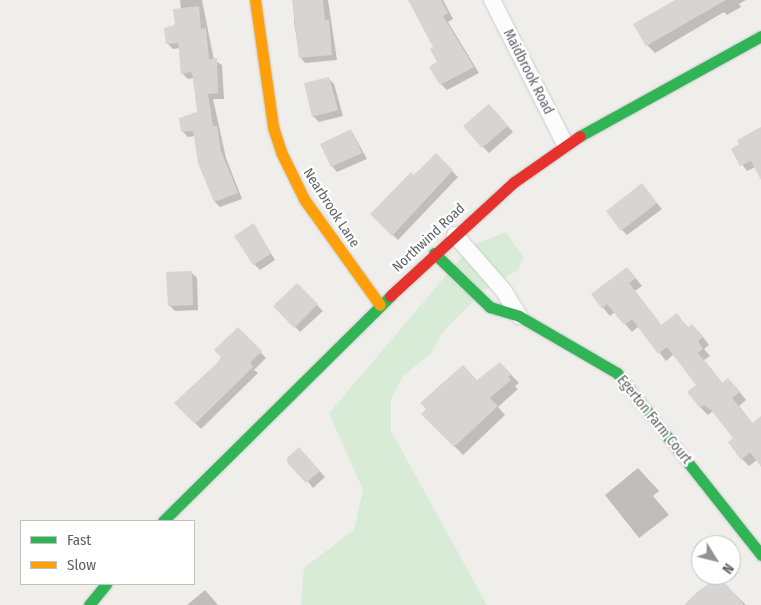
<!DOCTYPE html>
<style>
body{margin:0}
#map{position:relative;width:761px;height:605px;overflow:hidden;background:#efeeea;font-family:"Fira Sans Condensed",sans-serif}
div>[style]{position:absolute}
.green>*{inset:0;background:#d8ebd6}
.shadow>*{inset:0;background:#0003}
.building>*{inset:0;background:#d6d5d3}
.roads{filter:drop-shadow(0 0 1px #cbcccc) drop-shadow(0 0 1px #cbcccc)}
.street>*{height:16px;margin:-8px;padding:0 8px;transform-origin:8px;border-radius:8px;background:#fdfcfc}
.fast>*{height:11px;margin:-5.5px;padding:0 5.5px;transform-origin:5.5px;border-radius:5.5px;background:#30b455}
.slow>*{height:11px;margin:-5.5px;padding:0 5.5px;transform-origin:5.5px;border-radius:5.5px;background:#ff9f0a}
.jam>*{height:11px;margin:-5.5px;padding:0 5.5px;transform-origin:5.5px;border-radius:5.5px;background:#e5322d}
span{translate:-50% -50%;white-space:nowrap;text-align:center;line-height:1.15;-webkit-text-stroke:4.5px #fff;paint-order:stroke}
.street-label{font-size:14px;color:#5f6368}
.legend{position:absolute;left:20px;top:520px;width:175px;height:65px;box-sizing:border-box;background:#fff;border:1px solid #bfc1c3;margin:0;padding:6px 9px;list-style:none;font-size:15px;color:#5f6368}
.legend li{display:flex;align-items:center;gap:10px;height:25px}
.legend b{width:25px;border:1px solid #bfc1c3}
.north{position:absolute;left:691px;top:535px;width:50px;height:50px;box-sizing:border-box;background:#fff;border:1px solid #bfc1c3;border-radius:50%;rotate:126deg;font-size:14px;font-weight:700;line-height:20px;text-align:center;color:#5f6368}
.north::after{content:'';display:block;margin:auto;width:18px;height:22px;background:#919496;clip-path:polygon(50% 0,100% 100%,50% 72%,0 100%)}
</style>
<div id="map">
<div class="green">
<div style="clip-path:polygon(506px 232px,524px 258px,518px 270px,483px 291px,442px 333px,431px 353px,403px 376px,391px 399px,391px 431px,487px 605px,301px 605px,304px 568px,354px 530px,363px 490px,329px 413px,472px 245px)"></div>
</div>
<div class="shadow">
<div style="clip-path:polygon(180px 0,202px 0,214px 60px,222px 65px,224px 99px,213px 99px,226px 158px,242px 199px,220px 207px,215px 202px,195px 136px,188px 137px,183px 132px,198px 113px,193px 78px,188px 79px,182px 73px,180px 48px,173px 49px,167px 43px,181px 9px)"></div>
<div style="clip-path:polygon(294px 0,328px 0,337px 60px,305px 63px,300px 57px,294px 23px)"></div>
<div style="clip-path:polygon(409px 0,443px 0,453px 19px,448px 22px,479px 73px,447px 90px,441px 84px,435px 47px)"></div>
<div style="clip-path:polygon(677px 0,746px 0,739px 4px,741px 7px,727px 15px,724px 12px,655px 53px,647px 45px)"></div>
<div style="clip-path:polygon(328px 78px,334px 84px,343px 116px,319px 122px,313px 116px)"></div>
<div style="clip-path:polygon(495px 111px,513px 132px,489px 153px,483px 147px)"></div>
<div style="clip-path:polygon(351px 130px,367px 159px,337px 172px,332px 166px)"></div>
<div style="clip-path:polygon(761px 133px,761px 175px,755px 167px,747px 171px,732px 150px)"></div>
<div style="clip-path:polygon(436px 155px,458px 177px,398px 240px,371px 214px)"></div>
<div style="clip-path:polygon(647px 191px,662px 209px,627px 235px,622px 230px)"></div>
<div style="clip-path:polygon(254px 225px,275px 260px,260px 270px,254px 264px)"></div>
<div style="clip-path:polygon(627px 268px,642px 286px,635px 291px,662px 326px,676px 315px,689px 328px,692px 326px,700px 333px,709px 345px,704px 349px,710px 356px,704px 360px,723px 384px,736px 387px,746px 400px,739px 406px,753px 424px,761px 421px,761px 465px,757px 460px,749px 466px,742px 459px,735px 438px,713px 411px,708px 415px,701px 408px,689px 392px,698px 385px,674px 354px,666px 361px,639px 326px,632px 332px,615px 312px,610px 316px,592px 295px)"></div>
<div style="clip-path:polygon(191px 272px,197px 278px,198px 310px,175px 311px,169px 305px)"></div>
<div style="clip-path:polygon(297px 285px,323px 311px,300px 332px,275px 306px)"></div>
<div style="clip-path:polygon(238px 329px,266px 358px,254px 370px,258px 373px,201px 429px,176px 403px,218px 363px)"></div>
<div style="clip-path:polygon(500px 363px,519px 383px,515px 386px,518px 389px,498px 407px,505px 415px,463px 455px,423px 414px,477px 382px)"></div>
<div style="clip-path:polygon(305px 455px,325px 477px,313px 488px,289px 458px)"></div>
<div style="clip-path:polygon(638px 468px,659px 491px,653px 496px,669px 515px,639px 538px,605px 495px)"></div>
<div style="clip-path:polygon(718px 578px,746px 605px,692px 605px)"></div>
<div style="clip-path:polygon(205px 590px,218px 605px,187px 605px)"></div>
</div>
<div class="building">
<div style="clip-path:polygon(292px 0,323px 0,325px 20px,329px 19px,332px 55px,299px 58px)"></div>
<div style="clip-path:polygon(408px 0,441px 0,448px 13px,443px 16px,474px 67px,440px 85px,429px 67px,437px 62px,430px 49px,433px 47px)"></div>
<div style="clip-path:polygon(675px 0,726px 0,646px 46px,633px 24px)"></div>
<div style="clip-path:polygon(199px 6px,201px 29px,206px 28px,209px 59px,217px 58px,218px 93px,208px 94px,213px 126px,217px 126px,221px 151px,238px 193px,214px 202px,198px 163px,193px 131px,181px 132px,179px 118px,197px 112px,193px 78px,191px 72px,181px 74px,178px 43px,166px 44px,164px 28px,175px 25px,173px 9px)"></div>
<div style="clip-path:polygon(329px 77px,338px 110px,312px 117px,304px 83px)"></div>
<div style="clip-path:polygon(489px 104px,508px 126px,482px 148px,463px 126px)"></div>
<div style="clip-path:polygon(761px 127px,761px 180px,751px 161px,740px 166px,731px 149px,739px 144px,737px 140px)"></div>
<div style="clip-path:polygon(351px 129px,362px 153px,331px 167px,320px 144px)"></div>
<div style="clip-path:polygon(436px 153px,453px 170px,392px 236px,370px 214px,411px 172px,414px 175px)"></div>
<div style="clip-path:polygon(642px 183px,657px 203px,621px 231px,606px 211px)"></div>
<div style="clip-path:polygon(254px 223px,271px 254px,253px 265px,234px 236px)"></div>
<div style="clip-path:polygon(627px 267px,636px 278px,629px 283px,661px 325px,677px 313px,688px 328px,692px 324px,703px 337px,698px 341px,703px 349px,698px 353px,722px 383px,728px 378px,740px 392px,732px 398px,752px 423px,761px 416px,761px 467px,750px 452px,741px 460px,728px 442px,733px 438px,712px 411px,704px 405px,700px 408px,687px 392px,696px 385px,667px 347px,658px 354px,632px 319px,624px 325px,607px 304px,602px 309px,591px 294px)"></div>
<div style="clip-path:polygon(192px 271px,193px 305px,168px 306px,166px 272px)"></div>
<div style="clip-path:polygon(297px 283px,318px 304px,294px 328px,273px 306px)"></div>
<div style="clip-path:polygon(238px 327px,262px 351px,250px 363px,253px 367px,195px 424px,174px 403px,217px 363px,221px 357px,214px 350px)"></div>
<div style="clip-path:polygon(500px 362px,511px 374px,508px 377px,511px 380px,490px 398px,498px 406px,454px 447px,421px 414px,426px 409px,420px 403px,463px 365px,477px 380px)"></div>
<div style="clip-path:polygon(299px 447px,320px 471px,306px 483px,288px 464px,287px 458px)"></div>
<div style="clip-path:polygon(719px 576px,744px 605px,684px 605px,696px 593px)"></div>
</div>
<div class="roads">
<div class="street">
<div style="left:492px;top:0;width:161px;rotate:63.1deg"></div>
<div style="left:455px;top:235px;width:73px;rotate:48.9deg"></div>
<div style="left:503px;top:290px;width:31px;rotate:58deg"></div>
</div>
<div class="fast">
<div style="left:580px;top:136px;width:207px;rotate:-28.9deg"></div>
<div style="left:434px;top:253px;width:78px;rotate:44deg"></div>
<div style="left:490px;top:307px;width:30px;rotate:17deg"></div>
<div style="left:519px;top:316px;width:113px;rotate:30.2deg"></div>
<div style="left:617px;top:373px;width:232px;rotate:51.6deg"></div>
<div style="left:163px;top:521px;width:320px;rotate:-44.7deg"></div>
<div style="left:89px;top:605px;width:27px;rotate:-51deg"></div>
</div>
<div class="slow">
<div style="left:255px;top:0;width:128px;rotate:81.9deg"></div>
<div style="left:273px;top:127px;width:26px;rotate:72deg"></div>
<div style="left:281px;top:152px;width:52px;rotate:63.9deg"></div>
<div style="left:304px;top:199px;width:130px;rotate:54.4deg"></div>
</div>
<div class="jam">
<div style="left:390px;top:296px;width:168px;rotate:-42.6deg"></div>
<div style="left:514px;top:182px;width:80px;rotate:-34.9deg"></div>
</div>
</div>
<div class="street-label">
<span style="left:528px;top:72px;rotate:63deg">Maidbrook Road</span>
<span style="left:331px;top:208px;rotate:57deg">Nearbrook Lane</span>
<span style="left:429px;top:238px;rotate:-43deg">Northwind Road</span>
<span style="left:654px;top:420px;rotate:51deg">Egerton Farm Court</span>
</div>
<ul class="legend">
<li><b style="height:6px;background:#30b455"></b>Fast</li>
<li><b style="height:6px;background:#ff9f0a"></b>Slow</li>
</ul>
<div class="north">N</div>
</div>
